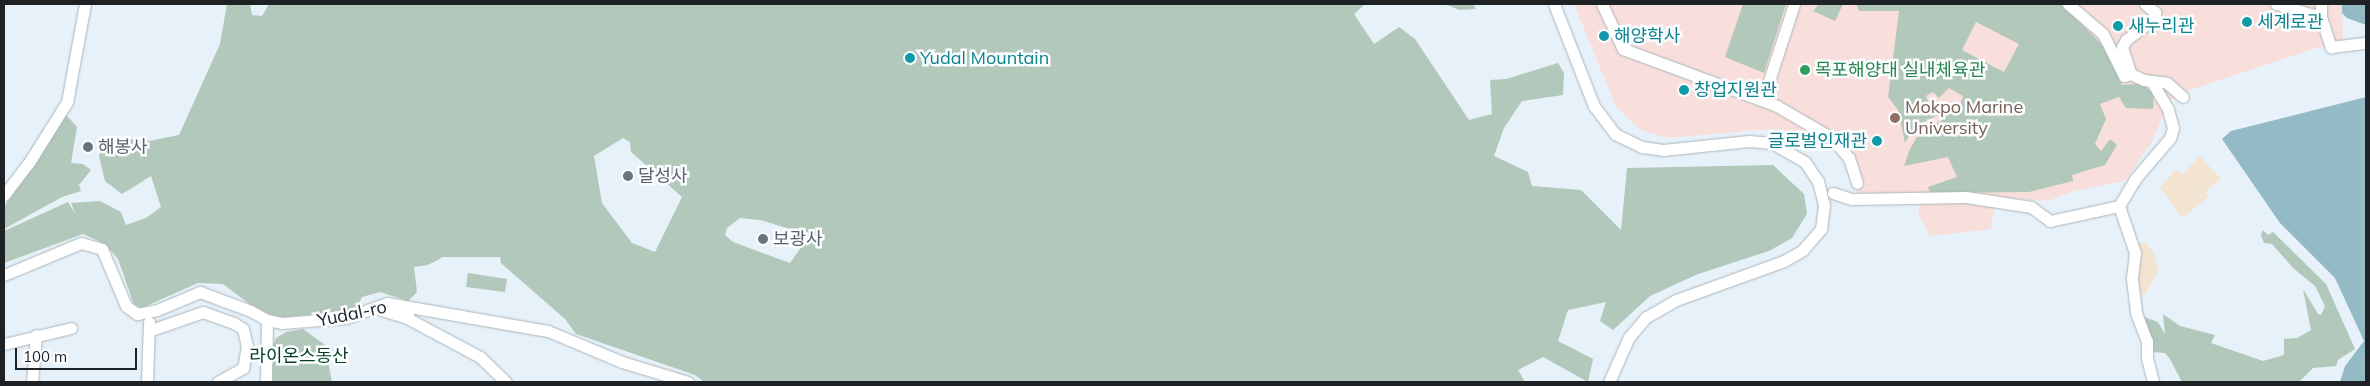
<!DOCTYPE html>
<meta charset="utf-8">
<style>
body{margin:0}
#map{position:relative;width:2370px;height:386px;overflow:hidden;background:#e7f1f9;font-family:Mulish,"Noto Sans KR",sans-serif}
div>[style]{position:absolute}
.commercial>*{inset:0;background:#f3e3d1}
.education>*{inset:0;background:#f9dfdb}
.green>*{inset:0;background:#b2c8ba}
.water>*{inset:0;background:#94bac5}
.roads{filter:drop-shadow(0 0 1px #abb5bc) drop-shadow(0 0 1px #abb5bc)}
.minor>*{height:11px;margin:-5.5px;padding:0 5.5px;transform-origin:5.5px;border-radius:5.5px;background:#fff}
.dots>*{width:14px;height:14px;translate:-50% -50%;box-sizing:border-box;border:2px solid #fbfdff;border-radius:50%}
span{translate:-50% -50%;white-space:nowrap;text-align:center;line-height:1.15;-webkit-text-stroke:5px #fbfdff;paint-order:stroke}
.culture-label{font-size:18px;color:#0d838f}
.left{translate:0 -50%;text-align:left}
.right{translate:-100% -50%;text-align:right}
.leisure-label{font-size:18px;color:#27864d}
.education-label{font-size:18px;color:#785e54}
.worship-label{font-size:18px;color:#5b616d}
.street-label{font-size:18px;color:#1e2225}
.park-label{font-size:18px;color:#023d22}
.frame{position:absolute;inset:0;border:5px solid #1e2225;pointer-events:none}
.scale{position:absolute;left:15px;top:348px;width:122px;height:22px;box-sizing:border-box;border:2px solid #1e2225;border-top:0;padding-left:6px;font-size:15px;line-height:18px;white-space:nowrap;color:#1e2225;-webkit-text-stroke:4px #fbfdff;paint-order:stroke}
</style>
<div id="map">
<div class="commercial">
<div style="clip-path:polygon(2200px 156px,2221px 179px,2205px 192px,2209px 197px,2182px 218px,2160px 187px,2175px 170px,2184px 173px)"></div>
<div style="clip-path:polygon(2144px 241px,2153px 252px,2159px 270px,2145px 295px,2137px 294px,2134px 246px)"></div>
</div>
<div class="education">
<div style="clip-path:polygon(1574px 4px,2342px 4px,2343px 39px,2187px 91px,2169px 101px,2153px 140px,2125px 181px,2074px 191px,2048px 201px,1996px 198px,1991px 229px,1930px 236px,1918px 214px,1920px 202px,1860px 197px,1842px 152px,1818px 133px,1772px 129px,1668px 138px,1641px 130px,1616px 107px)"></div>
</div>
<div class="green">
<div style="clip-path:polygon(evenodd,227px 4px,250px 4px,252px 15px,262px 16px,269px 4px,1365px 4px,1354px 14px,1374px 44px,1399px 27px,1415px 39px,1469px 120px,1492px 114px,1490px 80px,1506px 79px,1558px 63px,1564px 73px,1563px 95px,1522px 101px,1504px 128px,1494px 156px,1528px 172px,1532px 186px,1581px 190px,1621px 230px,1627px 168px,1773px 165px,1804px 194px,1807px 214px,1792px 238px,1769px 251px,1698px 274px,1650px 296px,1613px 330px,1600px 321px,1606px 302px,1568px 310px,1558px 341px,1593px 359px,1588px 382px,1543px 357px,1518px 370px,1525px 382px,704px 382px,695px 375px,576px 334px,565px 319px,501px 263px,500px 257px,443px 257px,428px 265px,414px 267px,417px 292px,408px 301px,380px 292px,362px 297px,356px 310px,278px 318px,256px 309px,223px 284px,198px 283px,142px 308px,134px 305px,118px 259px,105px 244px,83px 234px,4px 263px,4px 231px,68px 202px,76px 215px,71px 203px,100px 201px,121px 212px,126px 225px,146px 218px,161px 207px,151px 176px,122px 194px,105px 181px,99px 156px,102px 146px,118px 138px,149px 141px,179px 135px,220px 44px,227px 4px,623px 138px,630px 142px,631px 152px,682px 197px,655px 252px,632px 243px,602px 203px,594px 156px,623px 138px,227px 4px,740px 218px,760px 220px,787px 228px,802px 246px,790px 263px,733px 242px,725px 235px,727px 228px,740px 218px)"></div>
<div style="clip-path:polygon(1445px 4px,1473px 4px,1476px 9px,1459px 10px)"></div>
<div style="clip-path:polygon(1743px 4px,1786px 4px,1764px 73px,1725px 57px)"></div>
<div style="clip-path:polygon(1819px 4px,1843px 4px,1835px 21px,1813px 11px)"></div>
<div style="clip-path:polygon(evenodd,1856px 4px,2062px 4px,2108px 51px,2122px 85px,2140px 84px,2154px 93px,2153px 109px,2126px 108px,2119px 97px,2100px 104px,2106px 119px,2095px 144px,2101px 151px,2110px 139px,2117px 145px,2105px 165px,2072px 175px,2073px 181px,2029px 192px,1930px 193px,1928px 187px,1957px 177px,1948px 157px,1904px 166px,1909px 151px,1923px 126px,1940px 122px,1951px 109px,1960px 105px,1963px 96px,1949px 88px,1939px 98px,1933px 92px,1926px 96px,1930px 106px,1939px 111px,1938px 115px,1914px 127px,1905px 143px,1898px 110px,1888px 97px,1899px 11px,1859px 11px,1856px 4px,1976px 22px,2019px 44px,2004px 72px,1962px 50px,1976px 22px)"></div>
<div style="clip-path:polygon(65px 114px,77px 127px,71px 163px,83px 164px,91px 170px,79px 185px,81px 191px,62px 197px,4px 229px,4px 207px,37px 161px)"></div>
<div style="clip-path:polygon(2263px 230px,2268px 235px,2273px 232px,2326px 284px,2355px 349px,2338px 360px,2336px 366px,2313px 368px,2299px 382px,2182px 382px,2170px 359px,2165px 353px,2153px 352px,2138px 315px,2158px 322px,2165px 334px,2163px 314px,2180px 326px,2215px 335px,2211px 343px,2263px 361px,2284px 355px,2284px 339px,2297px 338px,2311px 330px,2303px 289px,2318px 314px,2321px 315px,2325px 306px,2315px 286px,2294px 269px,2272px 244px,2264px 243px,2261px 235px)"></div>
<div style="clip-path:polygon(468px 273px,507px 279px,505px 292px,466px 287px)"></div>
<div style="clip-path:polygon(303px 329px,325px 345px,332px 382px,273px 382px,269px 354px,276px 338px,286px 332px)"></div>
</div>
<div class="water">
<div style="clip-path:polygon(2342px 4px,2366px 4px,2366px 25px,2347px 18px,2342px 13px)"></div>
<div style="clip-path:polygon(2366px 97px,2366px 382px,2340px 382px,2345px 366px,2364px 341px,2335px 278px,2280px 223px,2222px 139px,2231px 131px)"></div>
</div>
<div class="roads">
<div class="minor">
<div style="left:1554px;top:4px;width:110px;rotate:68.6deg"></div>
<div style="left:1594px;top:106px;width:35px;rotate:53deg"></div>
<div style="left:1615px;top:134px;width:30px;rotate:26deg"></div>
<div style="left:1642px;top:147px;width:21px;rotate:8deg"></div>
<div style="left:1663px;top:150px;width:86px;rotate:-6deg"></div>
<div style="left:1749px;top:141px;width:23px;rotate:5deg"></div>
<div style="left:1772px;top:143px;width:38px;rotate:30deg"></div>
<div style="left:1805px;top:162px;width:23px;rotate:56deg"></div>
<div style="left:1818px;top:181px;width:25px;rotate:76deg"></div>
<div style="left:1824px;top:205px;width:24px;rotate:97deg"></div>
<div style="left:1821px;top:229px;width:28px;rotate:131deg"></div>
<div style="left:1803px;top:250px;width:22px;rotate:150deg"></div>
<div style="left:1784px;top:261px;width:115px;rotate:160.1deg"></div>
<div style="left:1676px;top:300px;width:34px;rotate:150deg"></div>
<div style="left:1646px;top:317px;width:26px;rotate:130deg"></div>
<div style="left:1629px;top:337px;width:49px;rotate:114deg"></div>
<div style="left:1602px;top:4px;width:50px;rotate:65deg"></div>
<div style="left:1623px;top:49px;width:164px;rotate:20.3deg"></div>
<div style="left:1777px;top:106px;width:64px;rotate:30.2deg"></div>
<div style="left:1832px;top:138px;width:26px;rotate:50deg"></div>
<div style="left:1849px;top:158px;width:26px;rotate:72deg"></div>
<div style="left:2068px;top:4px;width:46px;rotate:40.6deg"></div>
<div style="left:2103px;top:34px;width:47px;rotate:63.4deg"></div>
<div style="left:2124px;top:76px;width:7px;rotate:-16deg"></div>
<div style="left:2145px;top:4px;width:13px;rotate:39deg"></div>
<div style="left:2155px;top:12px;width:6px;rotate:90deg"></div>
<div style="left:2155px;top:18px;width:36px;rotate:143deg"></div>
<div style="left:2126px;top:40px;width:8px;rotate:120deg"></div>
<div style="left:2122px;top:47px;width:28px;rotate:72deg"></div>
<div style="left:2131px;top:74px;width:14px;rotate:25deg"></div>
<div style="left:2144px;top:80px;width:23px;rotate:7deg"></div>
<div style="left:2167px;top:83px;width:21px;rotate:41deg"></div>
<div style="left:2276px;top:4px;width:47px;rotate:16.1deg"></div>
<div style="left:2321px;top:4px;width:13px;rotate:90deg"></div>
<div style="left:2321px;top:17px;width:32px;rotate:72deg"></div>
<div style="left:2331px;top:47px;width:35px;rotate:-7deg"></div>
<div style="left:1763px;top:99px;width:100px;rotate:-71.9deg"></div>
<div style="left:1833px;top:193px;width:20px;rotate:18deg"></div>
<div style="left:1852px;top:199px;width:114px;rotate:-1deg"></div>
<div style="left:1966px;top:197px;width:66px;rotate:8.7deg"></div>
<div style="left:2031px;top:207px;width:24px;rotate:36deg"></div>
<div style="left:2050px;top:221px;width:71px;rotate:-12.3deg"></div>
<div style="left:4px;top:195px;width:43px;rotate:-52.6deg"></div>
<div style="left:30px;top:161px;width:70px;rotate:-57.9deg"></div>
<div style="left:67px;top:102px;width:100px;rotate:-79.6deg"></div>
<div style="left:2119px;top:206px;width:50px;rotate:71.2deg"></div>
<div style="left:2135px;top:253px;width:26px;rotate:97deg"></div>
<div style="left:2132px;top:279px;width:34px;rotate:83deg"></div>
<div style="left:2136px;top:313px;width:30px;rotate:69deg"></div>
<div style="left:2147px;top:341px;width:17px;rotate:90deg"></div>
<div style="left:2147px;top:358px;width:25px;rotate:76deg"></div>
<div style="left:2119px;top:206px;width:31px;rotate:-59deg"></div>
<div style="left:2135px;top:179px;width:54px;rotate:-49.5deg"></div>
<div style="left:2170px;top:138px;width:10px;rotate:-73deg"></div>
<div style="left:2173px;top:128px;width:20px;rotate:-105deg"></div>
<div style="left:2168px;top:109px;width:31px;rotate:-121deg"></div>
<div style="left:4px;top:275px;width:83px;rotate:-22.6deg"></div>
<div style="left:81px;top:243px;width:22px;rotate:16deg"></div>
<div style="left:102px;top:249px;width:62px;rotate:67.2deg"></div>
<div style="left:126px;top:306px;width:14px;rotate:36deg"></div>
<div style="left:137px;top:314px;width:20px;rotate:-11deg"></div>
<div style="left:157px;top:310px;width:47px;rotate:-22.7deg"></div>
<div style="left:200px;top:292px;width:54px;rotate:20.4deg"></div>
<div style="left:251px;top:311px;width:18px;rotate:29deg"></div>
<div style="left:267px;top:320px;width:15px;rotate:11deg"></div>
<div style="left:282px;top:323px;width:64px;rotate:-4.5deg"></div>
<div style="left:346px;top:318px;width:44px;rotate:-20.1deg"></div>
<div style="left:387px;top:303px;width:163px;rotate:9.9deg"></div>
<div style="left:548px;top:331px;width:80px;rotate:22.7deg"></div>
<div style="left:622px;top:362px;width:69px;rotate:16.9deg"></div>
<div style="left:410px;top:307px;width:11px;rotate:105deg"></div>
<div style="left:407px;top:318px;width:83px;rotate:28.1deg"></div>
<div style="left:480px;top:357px;width:36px;rotate:44deg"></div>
<div style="left:375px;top:308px;width:34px;rotate:17deg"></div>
<div style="left:151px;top:330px;width:55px;rotate:-19.1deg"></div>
<div style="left:203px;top:312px;width:33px;rotate:20deg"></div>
<div style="left:234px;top:323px;width:11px;rotate:34deg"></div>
<div style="left:243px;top:329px;width:17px;rotate:77deg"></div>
<div style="left:247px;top:346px;width:22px;rotate:100deg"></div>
<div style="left:243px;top:368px;width:29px;rotate:151deg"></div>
<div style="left:4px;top:344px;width:69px;rotate:-13.4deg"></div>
<div style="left:32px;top:382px;width:47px;rotate:-85.1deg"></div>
<div style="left:147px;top:382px;width:60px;rotate:-88.1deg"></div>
<div style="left:266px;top:382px;width:62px;rotate:-89.1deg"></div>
</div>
</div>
<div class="dots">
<div style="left:2247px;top:22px;background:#0f9aa8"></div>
<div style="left:2118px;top:26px;background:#0f9aa8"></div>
<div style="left:1604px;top:36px;background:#0f9aa8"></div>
<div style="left:910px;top:58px;background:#0f9aa8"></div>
<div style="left:1805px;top:70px;background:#2e9e5b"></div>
<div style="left:1684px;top:90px;background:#0f9aa8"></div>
<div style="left:1895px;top:118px;background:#8d6e63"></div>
<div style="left:1877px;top:141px;background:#0f9aa8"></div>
<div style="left:88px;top:147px;background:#6b7280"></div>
<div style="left:628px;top:176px;background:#6b7280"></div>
<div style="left:763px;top:239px;background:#6b7280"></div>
</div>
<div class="culture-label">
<span class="left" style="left:2257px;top:22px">세계로관</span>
<span class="left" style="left:2128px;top:26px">새누리관</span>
<span class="left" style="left:1614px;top:36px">해양학사</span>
<span class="left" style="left:920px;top:58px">Yudal Mountain</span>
<span class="left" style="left:1694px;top:90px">창업지원관</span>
<span class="right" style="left:1867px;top:141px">글로벌인재관</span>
</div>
<div class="leisure-label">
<span class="left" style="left:1815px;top:70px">목포해양대 실내체육관</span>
</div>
<div class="education-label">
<span class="left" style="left:1905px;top:118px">Mokpo Marine<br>University</span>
</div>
<div class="worship-label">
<span class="left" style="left:98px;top:147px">해봉사</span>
<span class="left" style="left:638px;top:176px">달성사</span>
<span class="left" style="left:773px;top:239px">보광사</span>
</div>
<div class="street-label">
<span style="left:352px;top:314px;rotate:-12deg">Yudal-ro</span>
</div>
<div class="park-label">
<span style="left:299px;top:356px">라이온스동산</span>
</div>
<div class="frame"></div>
<div class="scale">100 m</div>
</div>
